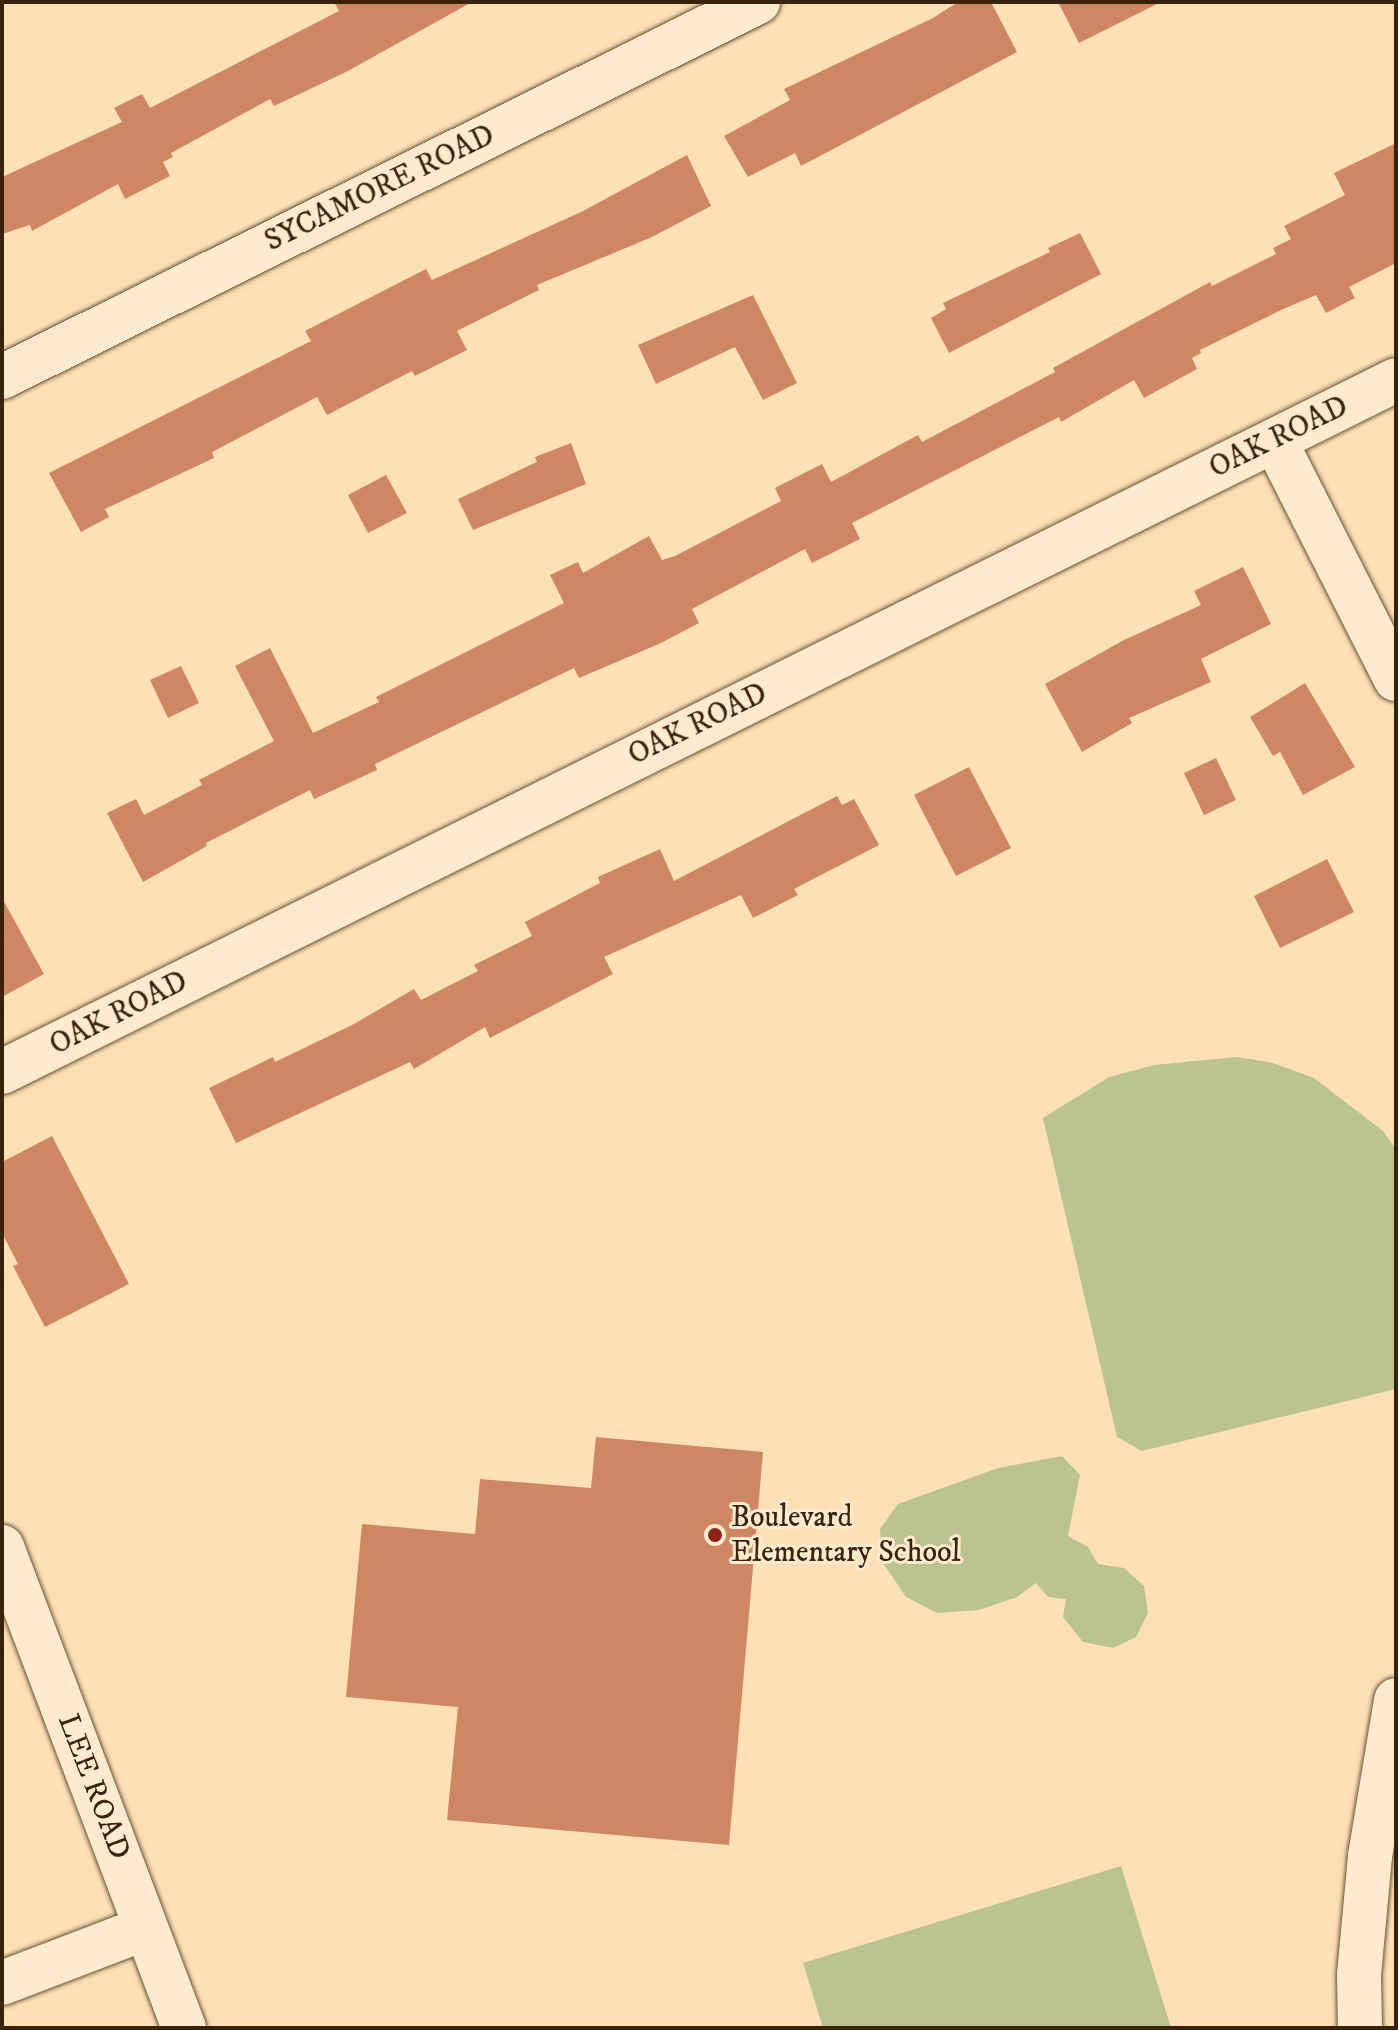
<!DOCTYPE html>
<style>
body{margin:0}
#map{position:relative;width:1398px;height:2030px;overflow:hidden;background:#fde0b5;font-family:"IM FELL DW Pica",serif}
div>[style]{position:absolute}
.green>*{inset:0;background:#bac391}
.building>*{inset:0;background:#ce8762}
.roads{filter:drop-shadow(0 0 2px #6a5235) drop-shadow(0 0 2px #6a5235)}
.minor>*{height:44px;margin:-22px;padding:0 22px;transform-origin:22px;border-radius:22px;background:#feebcf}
.tertiary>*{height:44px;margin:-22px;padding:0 22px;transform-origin:22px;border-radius:22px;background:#feebcf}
.secondary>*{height:44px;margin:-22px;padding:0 22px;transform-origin:22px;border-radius:22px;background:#feebcf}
.dots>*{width:22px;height:22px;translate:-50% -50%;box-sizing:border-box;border:4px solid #feebcf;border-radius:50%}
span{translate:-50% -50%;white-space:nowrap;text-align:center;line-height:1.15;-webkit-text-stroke:6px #feebcf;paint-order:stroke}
.street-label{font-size:30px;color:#39230a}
.poi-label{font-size:30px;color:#39230a}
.left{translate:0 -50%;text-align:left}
.frame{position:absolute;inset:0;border:4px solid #39230a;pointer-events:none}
</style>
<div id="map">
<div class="green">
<div style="clip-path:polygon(1237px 1057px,1273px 1063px,1314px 1078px,1383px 1131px,1396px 1149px,1396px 1389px,1142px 1451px,1117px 1437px,1043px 1118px,1109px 1077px,1154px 1065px)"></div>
<div style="clip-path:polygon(1062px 1456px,1080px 1475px,1068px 1536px,1088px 1547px,1098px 1564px,1124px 1568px,1144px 1586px,1148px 1613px,1136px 1637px,1113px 1648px,1083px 1642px,1063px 1617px,1066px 1599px,1048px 1597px,1036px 1583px,1017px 1597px,979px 1610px,937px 1613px,906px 1597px,883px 1563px,880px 1529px,898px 1504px,998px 1468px)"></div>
<div style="clip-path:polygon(1121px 1866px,1171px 2028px,823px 2028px,803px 1963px)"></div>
</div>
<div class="building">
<div style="clip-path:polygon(334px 2px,472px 2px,346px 72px,274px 106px,270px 99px,171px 153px,173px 157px,163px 162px,170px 176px,125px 199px,118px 184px,32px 231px,30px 225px,2px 234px,2px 177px,122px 122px,114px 108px,142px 94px,150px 108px,339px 11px)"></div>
<div style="clip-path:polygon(958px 2px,991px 2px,1017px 52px,801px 166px,795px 153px,748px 177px,724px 136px,790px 100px,784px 89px,933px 18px)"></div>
<div style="clip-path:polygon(1058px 2px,1161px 2px,1079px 43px)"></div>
<div style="clip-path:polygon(1396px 143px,1396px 263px,1349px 287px,1355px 298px,1326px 313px,1316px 295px,1281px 310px,1200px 350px,1201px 353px,1192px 358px,1197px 369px,1144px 398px,1134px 380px,1061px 422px,1059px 417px,852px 523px,860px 539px,812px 563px,805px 549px,692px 609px,699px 623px,661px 643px,579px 678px,574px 668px,375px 764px,377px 770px,314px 799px,310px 790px,206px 843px,207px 846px,143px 882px,107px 813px,136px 799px,144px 815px,202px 785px,199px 780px,274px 741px,235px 666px,270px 648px,313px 733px,379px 702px,376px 697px,564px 603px,550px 575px,578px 562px,583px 573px,649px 536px,662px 560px,675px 556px,781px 501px,775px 488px,822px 464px,831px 482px,918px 435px,922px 442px,1055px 372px,1053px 368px,1210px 282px,1212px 286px,1276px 254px,1273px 248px,1291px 239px,1284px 226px,1345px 195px,1334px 173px)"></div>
<div style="clip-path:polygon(687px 155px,711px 206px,652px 237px,537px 285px,539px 290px,457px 331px,467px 350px,415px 376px,412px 371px,327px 415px,317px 397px,212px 452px,214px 458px,105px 509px,109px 517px,81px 532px,49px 473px,311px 341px,305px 331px,426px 269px,432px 280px,583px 211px)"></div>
<div style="clip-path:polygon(1080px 233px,1101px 274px,949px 353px,931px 318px,946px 309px,943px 303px,1050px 252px,1048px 248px)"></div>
<div style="clip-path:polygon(753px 295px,797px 383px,763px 400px,735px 347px,656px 384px,638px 345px)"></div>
<div style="clip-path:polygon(571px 443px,586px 484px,473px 530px,458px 499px,537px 462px,535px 457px)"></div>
<div style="clip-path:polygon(386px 475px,407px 513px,368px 533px,348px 495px)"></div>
<div style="clip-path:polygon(1243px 567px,1271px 624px,1201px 659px,1211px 682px,1129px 718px,1132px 723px,1082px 752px,1045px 684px,1124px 640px,1201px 605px,1194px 591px)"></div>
<div style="clip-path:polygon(181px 666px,199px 703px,168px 718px,150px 680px)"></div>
<div style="clip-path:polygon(1305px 683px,1355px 767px,1303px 795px,1280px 752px,1273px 756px,1250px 717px)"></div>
<div style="clip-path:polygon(1216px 758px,1236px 800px,1204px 815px,1184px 773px)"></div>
<div style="clip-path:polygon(969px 767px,1011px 848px,956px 876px,914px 795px)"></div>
<div style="clip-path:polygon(837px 796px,842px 805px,854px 799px,879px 845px,794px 889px,798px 895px,753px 918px,741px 895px,604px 957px,613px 974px,490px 1038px,485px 1027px,414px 1069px,410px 1062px,236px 1143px,209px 1088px,273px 1057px,275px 1062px,354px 1024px,414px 989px,421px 1000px,478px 971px,474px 965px,532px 936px,525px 922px,600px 883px,598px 877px,660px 849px,674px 881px)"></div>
<div style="clip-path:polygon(1327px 859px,1354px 912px,1280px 948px,1254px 896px)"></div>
<div style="clip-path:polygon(2px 898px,44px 974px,2px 997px)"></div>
<div style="clip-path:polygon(52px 1136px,129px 1284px,45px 1327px,13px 1266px,18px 1264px,2px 1233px,2px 1162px)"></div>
<div style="clip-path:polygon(596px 1437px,763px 1452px,729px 1845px,447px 1820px,458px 1707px,346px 1697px,362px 1524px,475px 1534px,480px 1479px,591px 1488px)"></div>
</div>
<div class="roads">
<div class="minor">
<div style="left:2px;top:377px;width:844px;rotate:-26.38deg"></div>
<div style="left:1275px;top:441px;width:267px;rotate:63.1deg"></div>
<div style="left:2px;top:1072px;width:1556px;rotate:-26.4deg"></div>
<div style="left:2px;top:1983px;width:154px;rotate:-20.9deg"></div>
</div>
<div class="tertiary">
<div style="left:1360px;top:2028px;width:53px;rotate:-91.1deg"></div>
<div style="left:1359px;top:1975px;width:120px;rotate:-84.7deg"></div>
<div style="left:1370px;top:1856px;width:158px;rotate:-80.5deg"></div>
</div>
<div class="secondary">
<div style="left:2px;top:1547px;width:514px;rotate:69.27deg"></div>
</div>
</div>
<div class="dots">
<div style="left:715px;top:1535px;background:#8f2418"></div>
</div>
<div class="street-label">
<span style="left:380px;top:189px;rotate:-26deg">SYCAMORE ROAD</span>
<span style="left:1279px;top:438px;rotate:-26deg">OAK ROAD</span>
<span style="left:698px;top:725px;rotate:-26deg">OAK ROAD</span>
<span style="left:119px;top:1014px;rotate:-27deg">OAK ROAD</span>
<span style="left:93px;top:1787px;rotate:69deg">LEE ROAD</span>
</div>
<div class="poi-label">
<span class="left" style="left:731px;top:1535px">Boulevard<br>Elementary School</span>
</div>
<div class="frame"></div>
</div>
